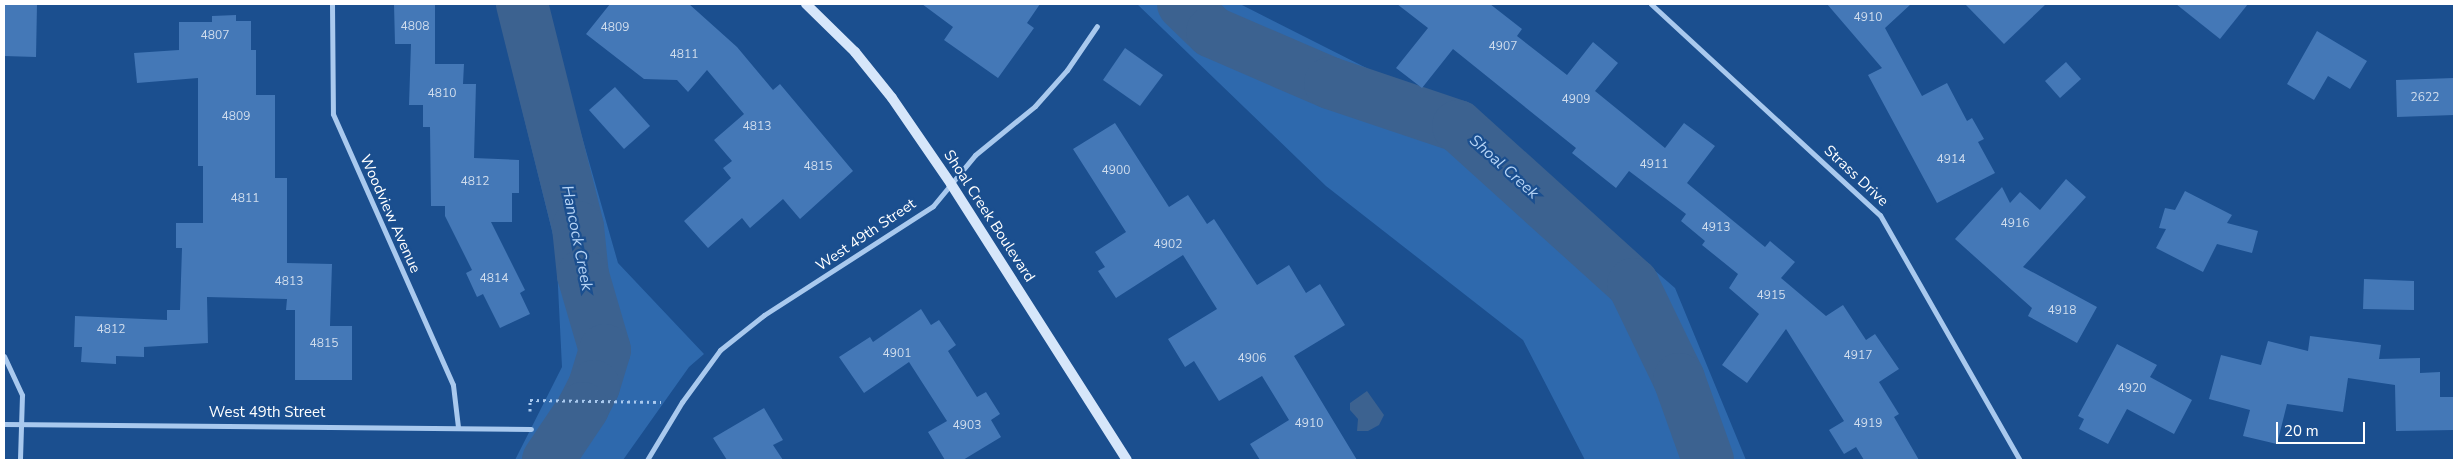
<!DOCTYPE html>
<style>
body{margin:0}
#map{position:relative;width:2458px;height:464px;overflow:hidden;background:#1b4f8f;font-family:"Nunito Sans",sans-serif}
div>[style]{position:absolute}
.green>*{inset:0;background:#2e69ad}
.water>*{inset:0;background:#3c6290}
.river>*{height:52px;margin:-26px;padding:0 26px;transform-origin:26px;border-radius:26px;background:#3c6290}
.building>*{inset:0;background:#4478b7}
.path>*{height:3px;margin-top:-1.5px;transform-origin:0;background:repeating-linear-gradient(90deg,#a9c9ee 0 2.5px,transparent 0 6.5px)}
.street>*{height:5px;margin:-2.5px;padding:0 2.5px;transform-origin:2.5px;border-radius:2.5px;background:#a9c9ee}
.secondary>*{height:10px;margin:-5px;padding:0 5px;transform-origin:5px;border-radius:5px;background:#d6e6fa}
span{translate:-50% -50%;white-space:nowrap;text-align:center;line-height:1.15;-webkit-text-stroke:4.5px #1b4f8f;paint-order:stroke}
.number-label{font-size:12px;color:#d0dded}
.number-label span{-webkit-text-stroke-width:0}
.street-label{font-size:15px;color:#fff}
.water-label{font-size:16px;color:#b5d3f5;font-style:italic}
.frame{position:absolute;inset:0;border:5px solid #fff;pointer-events:none}
.scale{position:absolute;left:2276px;top:422px;width:89px;height:22px;box-sizing:border-box;border:2px solid #fff;border-top:0;padding-left:6px;font-size:15px;line-height:18px;white-space:nowrap;color:#fff;-webkit-text-stroke:4px #1b4f8f;paint-order:stroke}
</style>
<div id="map">
<div class="green">
<div style="clip-path:polygon(496px 4px,544px 4px,618px 263px,704px 354px,689px 367px,623px 460px,515px 460px,562px 367px,556px 247px)"></div>
<div style="clip-path:polygon(1137px 4px,1240px 4px,1422px 96px,1477px 117px,1675px 288px,1746px 460px,1585px 460px,1523px 340px,1326px 186px)"></div>
</div>
<div class="water">
<div style="clip-path:polygon(1367px 391px,1384px 415px,1379px 425px,1368px 431px,1357px 431px,1358px 419px,1350px 410px,1350px 403px)"></div>
</div>
<div class="river">
<div style="left:522px;top:4px;width:230px;rotate:75.9deg"></div>
<div style="left:578px;top:227px;width:48px;rotate:84.1deg"></div>
<div style="left:583px;top:275px;width:78px;rotate:73.7deg"></div>
<div style="left:605px;top:350px;width:38px;rotate:107deg"></div>
<div style="left:594px;top:386px;width:25px;rotate:117deg"></div>
<div style="left:583px;top:408px;width:63px;rotate:123.9deg"></div>
<div style="left:1183px;top:4px;width:40px;rotate:44deg"></div>
<div style="left:1212px;top:32px;width:129px;rotate:23.4deg"></div>
<div style="left:1330px;top:83px;width:135px;rotate:18.6deg"></div>
<div style="left:1458px;top:126px;width:236px;rotate:42.1deg"></div>
<div style="left:1633px;top:284px;width:106px;rotate:64.2deg"></div>
<div style="left:1679px;top:379px;width:86px;rotate:70.3deg"></div>
</div>
<div class="building">
<div style="clip-path:polygon(4px 4px,37px 4px,36px 57px,4px 56px)"></div>
<div style="clip-path:polygon(394px 4px,435px 4px,435px 64px,464px 64px,463px 84px,476px 84px,474px 158px,519px 160px,519px 193px,512px 193px,512px 222px,491px 222px,525px 290px,520px 293px,530px 314px,500px 328px,483px 294px,477px 297px,466px 273px,472px 270px,445px 216px,445px 206px,431px 206px,430px 127px,423px 127px,423px 105px,409px 105px,411px 44px,395px 44px)"></div>
<div style="clip-path:polygon(610px 4px,689px 4px,737px 47px,773px 90px,780px 84px,853px 171px,800px 219px,783px 199px,750px 228px,742px 218px,708px 248px,684px 221px,731px 178px,723px 168px,732px 161px,714px 140px,744px 114px,707px 70px,688px 92px,677px 80px,644px 79px,586px 34px)"></div>
<div style="clip-path:polygon(922px 4px,1040px 4px,1027px 23px,1034px 28px,998px 78px,944px 40px,953px 27px)"></div>
<div style="clip-path:polygon(1397px 4px,1490px 4px,1522px 29px,1517px 36px,1567px 75px,1593px 42px,1618px 63px,1595px 91px,1665px 148px,1684px 123px,1715px 146px,1687px 183px,1765px 247px,1770px 241px,1795px 262px,1781px 278px,1826px 316px,1843px 305px,1866px 340px,1875px 334px,1899px 369px,1879px 382px,1899px 414px,1894px 417px,1919px 460px,1864px 460px,1856px 447px,1844px 454px,1829px 430px,1844px 421px,1786px 329px,1747px 383px,1722px 365px,1759px 314px,1729px 288px,1738px 274px,1702px 245px,1705px 241px,1681px 221px,1686px 214px,1629px 171px,1616px 188px,1572px 153px,1576px 148px,1453px 49px,1422px 88px,1396px 68px,1428px 28px)"></div>
<div style="clip-path:polygon(1827px 4px,1911px 4px,1885px 28px,1922px 96px,1947px 83px,1967px 121px,1972px 118px,1984px 139px,1978px 142px,1995px 173px,1937px 203px,1868px 75px,1882px 68px)"></div>
<div style="clip-path:polygon(1965px 4px,2046px 4px,2004px 44px)"></div>
<div style="clip-path:polygon(2176px 4px,2248px 4px,2220px 39px)"></div>
<div style="clip-path:polygon(236px 15px,236px 21px,251px 21px,251px 50px,256px 50px,256px 95px,275px 95px,275px 178px,287px 178px,287px 263px,332px 264px,330px 326px,352px 326px,352px 380px,295px 380px,295px 310px,286px 310px,287px 299px,207px 297px,208px 343px,144px 347px,144px 357px,116px 356px,116px 364px,81px 362px,82px 347px,74px 347px,75px 316px,167px 320px,167px 310px,180px 310px,182px 248px,176px 248px,176px 223px,203px 223px,203px 166px,198px 166px,198px 78px,137px 83px,134px 53px,179px 50px,179px 22px,212px 22px,212px 16px)"></div>
<div style="clip-path:polygon(2317px 31px,2367px 61px,2350px 89px,2328px 76px,2314px 100px,2287px 84px)"></div>
<div style="clip-path:polygon(1125px 48px,1163px 75px,1140px 106px,1103px 80px)"></div>
<div style="clip-path:polygon(2066px 62px,2081px 79px,2060px 98px,2045px 81px)"></div>
<div style="clip-path:polygon(2454px 78px,2454px 115px,2397px 117px,2396px 80px)"></div>
<div style="clip-path:polygon(615px 87px,650px 126px,624px 149px,589px 110px)"></div>
<div style="clip-path:polygon(1115px 123px,1169px 207px,1188px 195px,1207px 224px,1214px 219px,1257px 285px,1289px 265px,1306px 293px,1320px 284px,1345px 325px,1294px 356px,1357px 460px,1260px 460px,1250px 444px,1289px 420px,1262px 376px,1219px 401px,1194px 361px,1185px 367px,1168px 339px,1217px 309px,1183px 255px,1116px 298px,1098px 271px,1105px 267px,1095px 252px,1126px 232px,1073px 149px)"></div>
<div style="clip-path:polygon(2066px 179px,2086px 197px,2023px 267px,2097px 307px,2077px 343px,2028px 316px,2032px 308px,1955px 239px,2002px 187px,2010px 203px,2020px 192px,2040px 210px)"></div>
<div style="clip-path:polygon(2185px 191px,2232px 215px,2227px 223px,2258px 231px,2252px 253px,2217px 244px,2203px 272px,2156px 248px,2166px 229px,2159px 228px,2165px 208px,2175px 210px)"></div>
<div style="clip-path:polygon(2364px 279px,2414px 281px,2414px 310px,2363px 309px)"></div>
<div style="clip-path:polygon(921px 309px,931px 325px,939px 320px,956px 345px,948px 351px,977px 397px,986px 392px,1000px 414px,991px 420px,1001px 437px,963px 460px,945px 460px,928px 432px,947px 421px,909px 362px,864px 393px,839px 357px,870px 337px,873px 342px)"></div>
<div style="clip-path:polygon(2310px 336px,2381px 345px,2379px 359px,2420px 358px,2420px 373px,2440px 372px,2440px 397px,2454px 397px,2454px 430px,2396px 431px,2395px 385px,2348px 378px,2343px 412px,2287px 404px,2277px 444px,2243px 436px,2250px 410px,2209px 399px,2221px 355px,2261px 365px,2268px 341px,2308px 351px)"></div>
<div style="clip-path:polygon(2117px 344px,2157px 365px,2150px 377px,2192px 400px,2174px 434px,2127px 409px,2108px 444px,2079px 429px,2084px 419px,2078px 416px)"></div>
<div style="clip-path:polygon(764px 408px,783px 440px,773px 445px,783px 460px,727px 460px,713px 438px)"></div>
</div>
<div class="path">
<div style="left:530px;top:411px;width:11px;rotate:-90deg"></div>
<div style="left:530px;top:400px;width:131px;rotate:0.9deg"></div>
</div>
<div class="street">
<div style="left:332px;top:4px;width:110px;rotate:89.5deg"></div>
<div style="left:333px;top:114px;width:296px;rotate:66.1deg"></div>
<div style="left:453px;top:385px;width:42px;rotate:83.2deg"></div>
<div style="left:1651px;top:4px;width:311px;rotate:42.7deg"></div>
<div style="left:1880px;top:215px;width:282px;rotate:60.3deg"></div>
<div style="left:4px;top:356px;width:43px;rotate:65.2deg"></div>
<div style="left:22px;top:395px;width:65px;rotate:91.8deg"></div>
<div style="left:4px;top:424px;width:527px;rotate:0.54deg"></div>
<div style="left:647px;top:460px;width:68px;rotate:-58.9deg"></div>
<div style="left:682px;top:402px;width:64px;rotate:-53.8deg"></div>
<div style="left:720px;top:350px;width:56px;rotate:-38.5deg"></div>
<div style="left:764px;top:315px;width:201px;rotate:-32.8deg"></div>
<div style="left:933px;top:206px;width:66px;rotate:-50.5deg"></div>
<div style="left:975px;top:155px;width:77px;rotate:-39.2deg"></div>
<div style="left:1035px;top:106px;width:48px;rotate:-48.4deg"></div>
<div style="left:1067px;top:70px;width:53px;rotate:-55.7deg"></div>
</div>
<div class="secondary">
<div style="left:806px;top:4px;width:69px;rotate:44.4deg"></div>
<div style="left:855px;top:52px;width:59px;rotate:51.2deg"></div>
<div style="left:892px;top:98px;width:104px;rotate:55.5deg"></div>
<div style="left:951px;top:184px;width:327px;rotate:57.5deg"></div>
</div>
<div class="number-label">
<span style="left:1868px;top:18px">4910</span>
<span style="left:415px;top:27px">4808</span>
<span style="left:615px;top:28px">4809</span>
<span style="left:215px;top:36px">4807</span>
<span style="left:1503px;top:47px">4907</span>
<span style="left:684px;top:55px">4811</span>
<span style="left:442px;top:94px">4810</span>
<span style="left:2425px;top:98px">2622</span>
<span style="left:1576px;top:100px">4909</span>
<span style="left:236px;top:117px">4809</span>
<span style="left:757px;top:127px">4813</span>
<span style="left:1951px;top:160px">4914</span>
<span style="left:1654px;top:165px">4911</span>
<span style="left:818px;top:167px">4815</span>
<span style="left:1116px;top:171px">4900</span>
<span style="left:475px;top:182px">4812</span>
<span style="left:245px;top:199px">4811</span>
<span style="left:2015px;top:224px">4916</span>
<span style="left:1716px;top:228px">4913</span>
<span style="left:1168px;top:245px">4902</span>
<span style="left:494px;top:279px">4814</span>
<span style="left:289px;top:282px">4813</span>
<span style="left:1771px;top:296px">4915</span>
<span style="left:2062px;top:311px">4918</span>
<span style="left:111px;top:330px">4812</span>
<span style="left:324px;top:344px">4815</span>
<span style="left:897px;top:354px">4901</span>
<span style="left:1858px;top:356px">4917</span>
<span style="left:1252px;top:359px">4906</span>
<span style="left:2132px;top:389px">4920</span>
<span style="left:1309px;top:424px">4910</span>
<span style="left:1868px;top:424px">4919</span>
<span style="left:967px;top:426px">4903</span>
</div>
<div class="street-label">
<span style="left:1856px;top:176px;rotate:43deg">Strass Drive</span>
<span style="left:390px;top:214px;rotate:66deg">Woodview Avenue</span>
<span style="left:989px;top:216px;rotate:57deg">Shoal Creek Boulevard</span>
<span style="left:866px;top:235px;rotate:-34deg">West 49th Street</span>
<span style="left:267px;top:413px">West 49th Street</span>
</div>
<div class="water-label">
<span style="left:1504px;top:167px;rotate:42deg">Shoal Creek</span>
<span style="left:577px;top:238px;rotate:79deg">Hancock Creek</span>
</div>
<div class="frame"></div>
<div class="scale">20 m</div>
</div>
